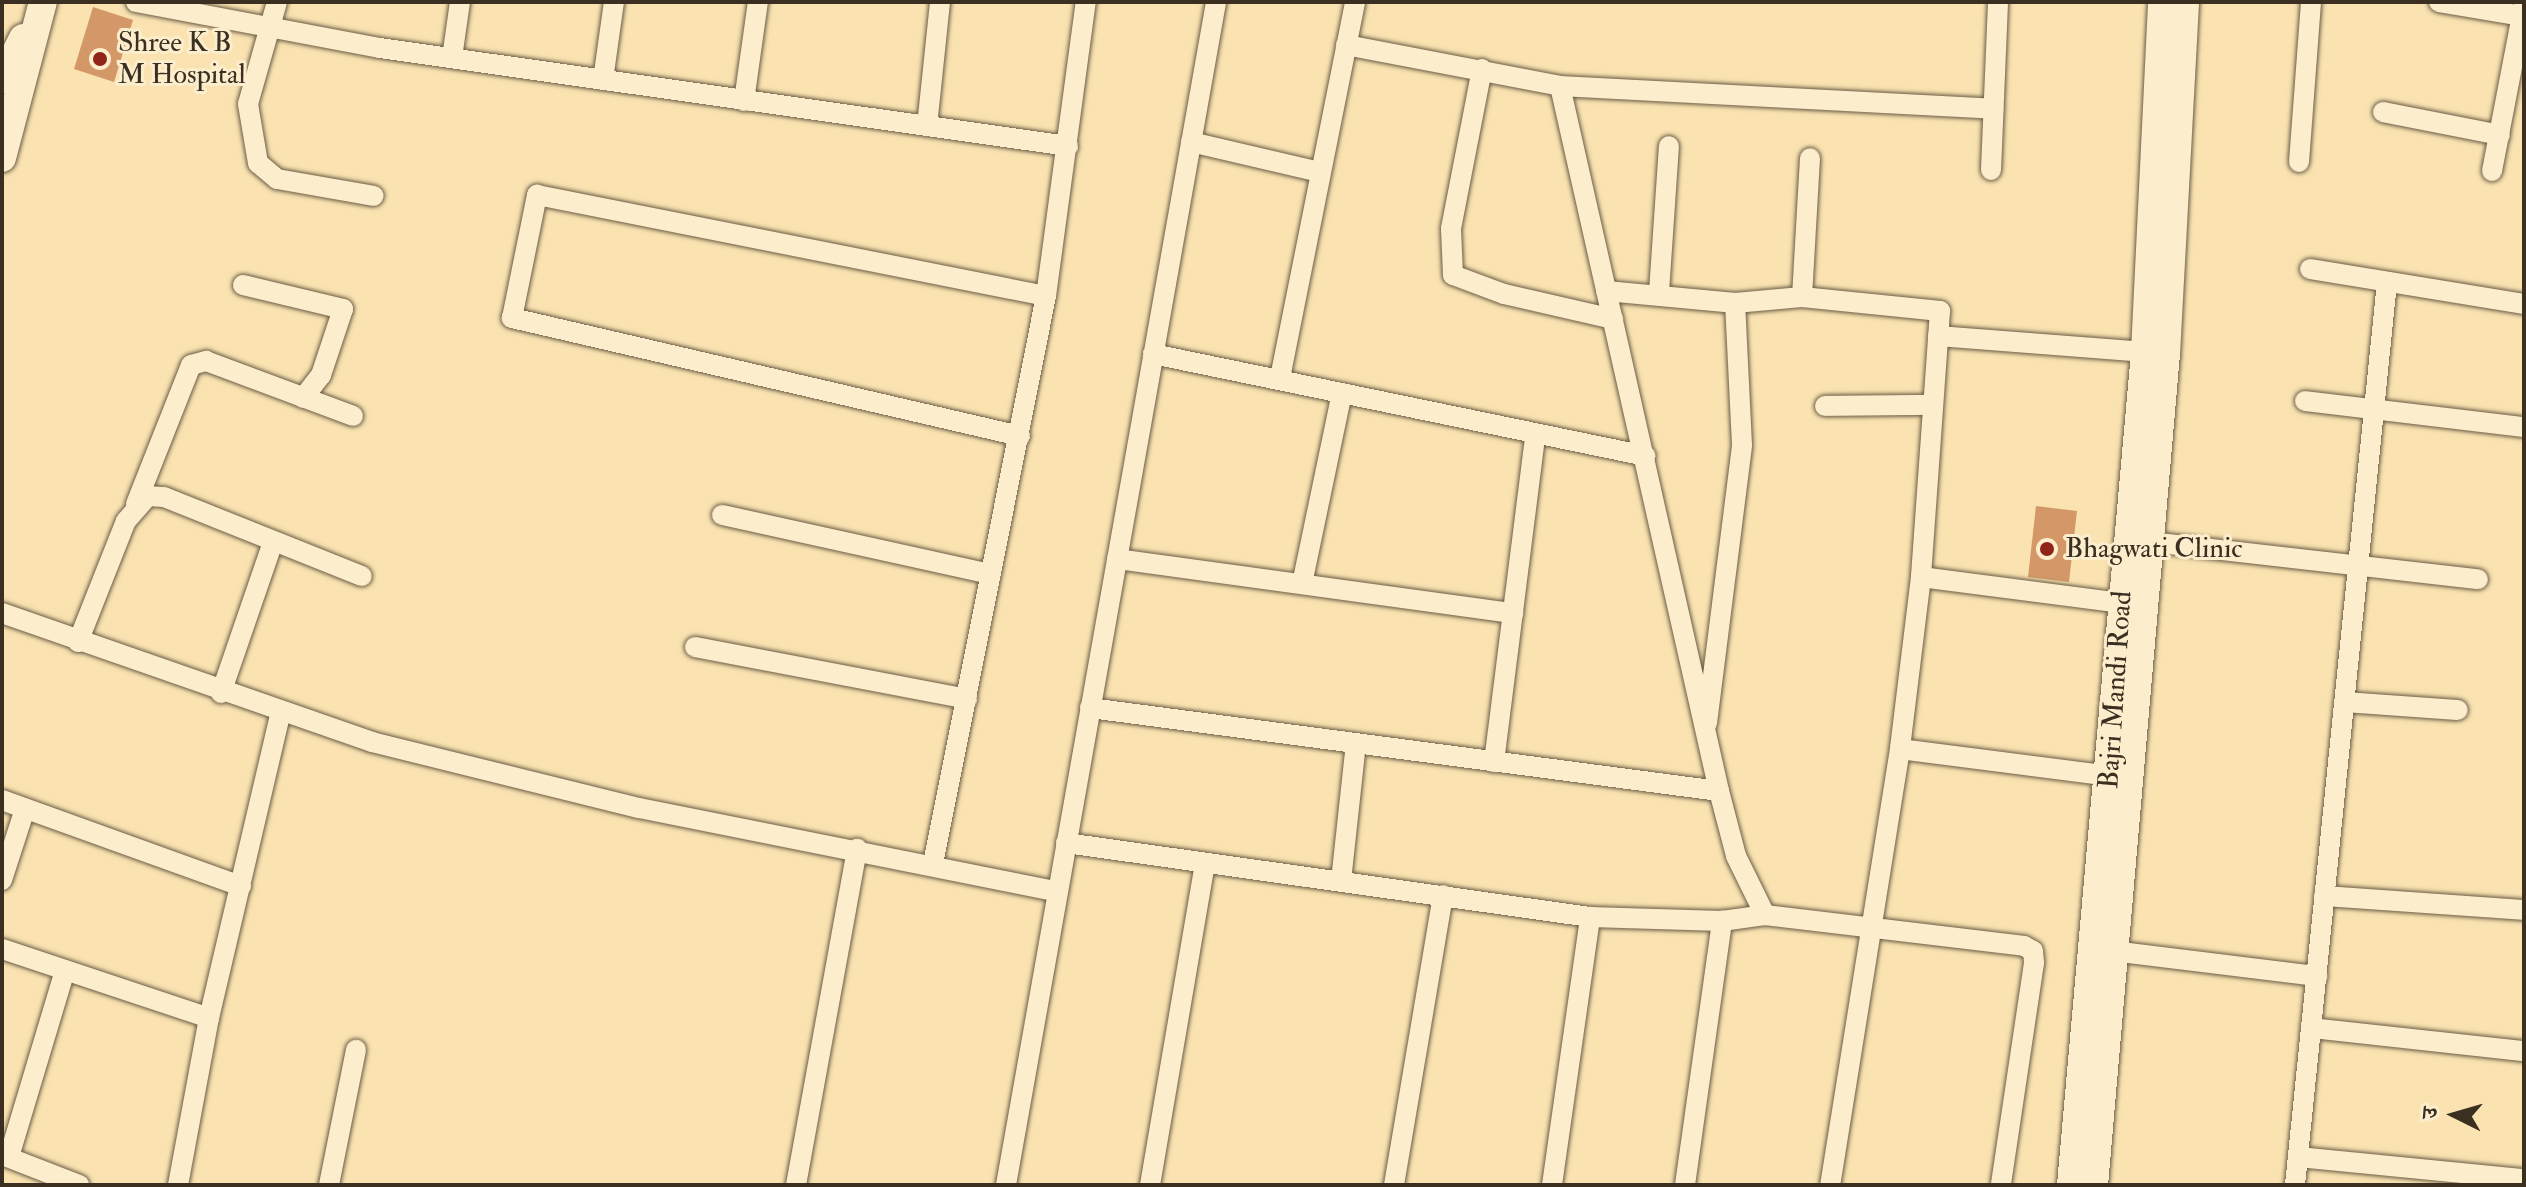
<!DOCTYPE html>
<meta charset="utf-8">
<style>
body{margin:0}
#map{position:relative;width:2526px;height:1187px;overflow:hidden;background:#fae3b1;font-family:"IM FELL Double Pica","Noto Serif Devanagari",serif}
div>[style]{position:absolute}
.building>*{inset:0;background:#d49868}
.roads{filter:drop-shadow(0 0 2px #6a5c45) drop-shadow(0 0 2px #6a5c45)}
.street>*{height:20px;margin:-10px;padding:0 10px;transform-origin:10px;border-radius:10px;background:#fcedcc}
.secondary>*{height:28px;margin:-14px;padding:0 14px;transform-origin:14px;border-radius:14px;background:#fcedcc}
.dots>*{width:22px;height:22px;translate:-50% -50%;box-sizing:border-box;border:4px solid #fcedcc;border-radius:50%}
span{translate:-50% -50%;white-space:nowrap;text-align:center;line-height:1.15;-webkit-text-stroke:6px #fcedcc;paint-order:stroke}
.poi-label{font-size:28px;color:#3a2f21}
.left{translate:0 -50%;text-align:left}
.street-label{font-size:28px;color:#3a2f21}
.frame{position:absolute;inset:0;border:4px solid #3a2f21;pointer-events:none}
.north{position:absolute;left:2414px;top:1075px;width:80px;height:80px;-webkit-text-stroke:6px #fcedcc;paint-order:stroke;rotate:275deg;font-size:22px;font-weight:700;line-height:32px;text-align:center;color:#3a2f21}
.north::after{content:'';display:block;margin:auto;width:28px;height:36px;background:#3a2f21;clip-path:polygon(50% 0,100% 100%,50% 72%,0 100%)}
</style>
<div id="map">
<div class="building">
<div style="clip-path:polygon(93px 7px,133px 20px,114px 82px,74px 69px)"></div>
<div style="clip-path:polygon(2036px 506px,2077px 511px,2069px 582px,2028px 577px)"></div>
</div>
<div class="roads">
<div class="street">
<div style="left:136px;top:2px;width:248px;rotate:10.7deg"></div>
<div style="left:380px;top:48px;width:695px;rotate:8.11deg"></div>
<div style="left:277px;top:2px;width:106px;rotate:105.9deg"></div>
<div style="left:248px;top:104px;width:60px;rotate:80.4deg"></div>
<div style="left:258px;top:163px;width:25px;rotate:40deg"></div>
<div style="left:277px;top:179px;width:98px;rotate:9.9deg"></div>
<div style="left:2439px;top:2px;width:84px;rotate:9.6deg"></div>
<div style="left:1346px;top:45px;width:218px;rotate:10.8deg"></div>
<div style="left:1560px;top:86px;width:434px;rotate:3deg"></div>
<div style="left:452px;top:58px;width:57px;rotate:-81.9deg"></div>
<div style="left:1482px;top:69px;width:163px;rotate:101deg"></div>
<div style="left:1451px;top:229px;width:46px;rotate:87.5deg"></div>
<div style="left:1453px;top:275px;width:54px;rotate:20.4deg"></div>
<div style="left:1504px;top:294px;width:112px;rotate:12.9deg"></div>
<div style="left:603px;top:80px;width:79px;rotate:-82deg"></div>
<div style="left:1560px;top:86px;width:723px;rotate:77.29deg"></div>
<div style="left:1719px;top:791px;width:67px;rotate:75.3deg"></div>
<div style="left:1736px;top:856px;width:66px;rotate:63.8deg"></div>
<div style="left:744px;top:101px;width:100px;rotate:-82deg"></div>
<div style="left:2383px;top:112px;width:119px;rotate:11.1deg"></div>
<div style="left:927px;top:126px;width:125px;rotate:-84deg"></div>
<div style="left:1191px;top:142px;width:132px;rotate:13.1deg"></div>
<div style="left:2299px;top:162px;width:160px;rotate:-85.7deg"></div>
<div style="left:1991px;top:170px;width:168px;rotate:-87.6deg"></div>
<div style="left:2492px;top:171px;width:169px;rotate:-79.1deg"></div>
<div style="left:2310px;top:269px;width:217px;rotate:9.3deg"></div>
<div style="left:243px;top:285px;width:103px;rotate:13.5deg"></div>
<div style="left:343px;top:309px;width:70px;rotate:108.4deg"></div>
<div style="left:321px;top:375px;width:29px;rotate:128deg"></div>
<div style="left:1606px;top:291px;width:130px;rotate:5.3deg"></div>
<div style="left:1735px;top:303px;width:67px;rotate:-5.1deg"></div>
<div style="left:1802px;top:297px;width:139px;rotate:5.8deg"></div>
<div style="left:1940px;top:311px;width:267px;rotate:94.1deg"></div>
<div style="left:1921px;top:577px;width:173px;rotate:97deg"></div>
<div style="left:1900px;top:749px;width:442px;rotate:99.1deg"></div>
<div style="left:1659px;top:292px;width:146px;rotate:-86.1deg"></div>
<div style="left:1802px;top:297px;width:139px;rotate:-86.7deg"></div>
<div style="left:1938px;top:336px;width:208px;rotate:4.4deg"></div>
<div style="left:1153px;top:354px;width:503px;rotate:11.69deg"></div>
<div style="left:1280px;top:378px;width:383px;rotate:-78.7deg"></div>
<div style="left:2305px;top:401px;width:221px;rotate:6.8deg"></div>
<div style="left:1825px;top:406px;width:104px;rotate:-0.6deg"></div>
<div style="left:1020px;top:436px;width:522px;rotate:-166.92deg"></div>
<div style="left:512px;top:318px;width:126px;rotate:-78.5deg"></div>
<div style="left:537px;top:195px;width:519px;rotate:11.22deg"></div>
<div style="left:136px;top:504px;width:149px;rotate:-68.4deg"></div>
<div style="left:191px;top:365px;width:16px;rotate:-15deg"></div>
<div style="left:206px;top:361px;width:157px;rotate:20.5deg"></div>
<div style="left:722px;top:515px;width:275px;rotate:12.4deg"></div>
<div style="left:2151px;top:542px;width:329px;rotate:6.5deg"></div>
<div style="left:1117px;top:559px;width:400px;rotate:7.8deg"></div>
<div style="left:1921px;top:577px;width:203px;rotate:7.4deg"></div>
<div style="left:1302px;top:584px;width:195px;rotate:-78.2deg"></div>
<div style="left:2px;top:613px;width:392px;rotate:19.2deg"></div>
<div style="left:372px;top:742px;width:275px;rotate:13.9deg"></div>
<div style="left:639px;top:808px;width:427px;rotate:11.3deg"></div>
<div style="left:78px;top:642px;width:130px;rotate:-68.4deg"></div>
<div style="left:126px;top:521px;width:33px;rotate:-49deg"></div>
<div style="left:148px;top:496px;width:16px;rotate:4deg"></div>
<div style="left:164px;top:497px;width:213px;rotate:21.8deg"></div>
<div style="left:695px;top:647px;width:277px;rotate:10.8deg"></div>
<div style="left:221px;top:693px;width:160px;rotate:-71deg"></div>
<div style="left:2344px;top:702px;width:114px;rotate:4deg"></div>
<div style="left:1090px;top:708px;width:634px;rotate:7.52deg"></div>
<div style="left:1707px;top:723px;width:280px;rotate:-82.8deg"></div>
<div style="left:1742px;top:445px;width:142px;rotate:-92.8deg"></div>
<div style="left:1900px;top:749px;width:212px;rotate:7.3deg"></div>
<div style="left:1494px;top:762px;width:329px;rotate:-82.8deg"></div>
<div style="left:2px;top:800px;width:254px;rotate:19.8deg"></div>
<div style="left:1066px;top:843px;width:529px;rotate:8.04deg"></div>
<div style="left:1590px;top:917px;width:132px;rotate:1.7deg"></div>
<div style="left:1722px;top:921px;width:43px;rotate:-7.9deg"></div>
<div style="left:1765px;top:915px;width:261px;rotate:6.8deg"></div>
<div style="left:2024px;top:946px;width:10px;rotate:29deg"></div>
<div style="left:2033px;top:951px;width:12px;rotate:85deg"></div>
<div style="left:2034px;top:963px;width:224px;rotate:98.5deg"></div>
<div style="left:933px;top:864px;width:579px;rotate:-78.75deg"></div>
<div style="left:1046px;top:296px;width:297px;rotate:-82.3deg"></div>
<div style="left:2px;top:880px;width:75px;rotate:-72.1deg"></div>
<div style="left:1341px;top:881px;width:138px;rotate:-83.8deg"></div>
<div style="left:2324px;top:896px;width:200px;rotate:4deg"></div>
<div style="left:2px;top:949px;width:218px;rotate:18.4deg"></div>
<div style="left:2104px;top:950px;width:215px;rotate:7deg"></div>
<div style="left:2311px;top:1028px;width:214px;rotate:6.2deg"></div>
<div style="left:2px;top:1155px;width:83px;rotate:21.3deg"></div>
<div style="left:9px;top:1157px;width:195px;rotate:-73.3deg"></div>
<div style="left:2298px;top:1157px;width:227px;rotate:5.6deg"></div>
<div style="left:178px;top:1185px;width:170px;rotate:-79.5deg"></div>
<div style="left:209px;top:1018px;width:314px;rotate:-76.8deg"></div>
<div style="left:329px;top:1185px;width:138px;rotate:-78.7deg"></div>
<div style="left:796px;top:1185px;width:342px;rotate:-79.7deg"></div>
<div style="left:1006px;top:1185px;width:1201px;rotate:-79.93deg"></div>
<div style="left:1150px;top:1185px;width:326px;rotate:-80.3deg"></div>
<div style="left:1394px;top:1185px;width:294px;rotate:-80.4deg"></div>
<div style="left:1552px;top:1185px;width:271px;rotate:-81.9deg"></div>
<div style="left:1685px;top:1185px;width:267px;rotate:-82deg"></div>
<div style="left:2295px;top:1185px;width:908px;rotate:-84.18deg"></div>
</div>
<div class="secondary">
<div style="left:2px;top:80px;width:47px;rotate:-63.4deg"></div>
<div style="left:2px;top:158px;width:161px;rotate:-75.3deg"></div>
<div style="left:2071px;top:1185px;width:836px;rotate:-84.92deg"></div>
<div style="left:2145px;top:352px;width:350px;rotate:-87.2deg"></div>
<div style="left:2094px;top:1185px;width:834px;rotate:-85.05deg"></div>
<div style="left:2166px;top:354px;width:353px;rotate:-86.9deg"></div>
</div>
</div>
<div class="dots">
<div style="left:100px;top:59px;background:#8f2418"></div>
<div style="left:2047px;top:549px;background:#8f2418"></div>
</div>
<div class="poi-label">
<span class="left" style="left:118px;top:59px">Shree K B<br>M Hospital</span>
<span class="left" style="left:2065px;top:549px">Bhagwati Clinic</span>
</div>
<div class="street-label">
<span style="left:2116px;top:690px;rotate:-86deg">Bajri Mandi Road</span>
</div>
<div class="frame"></div>
<div class="north">उ</div>
</div>
